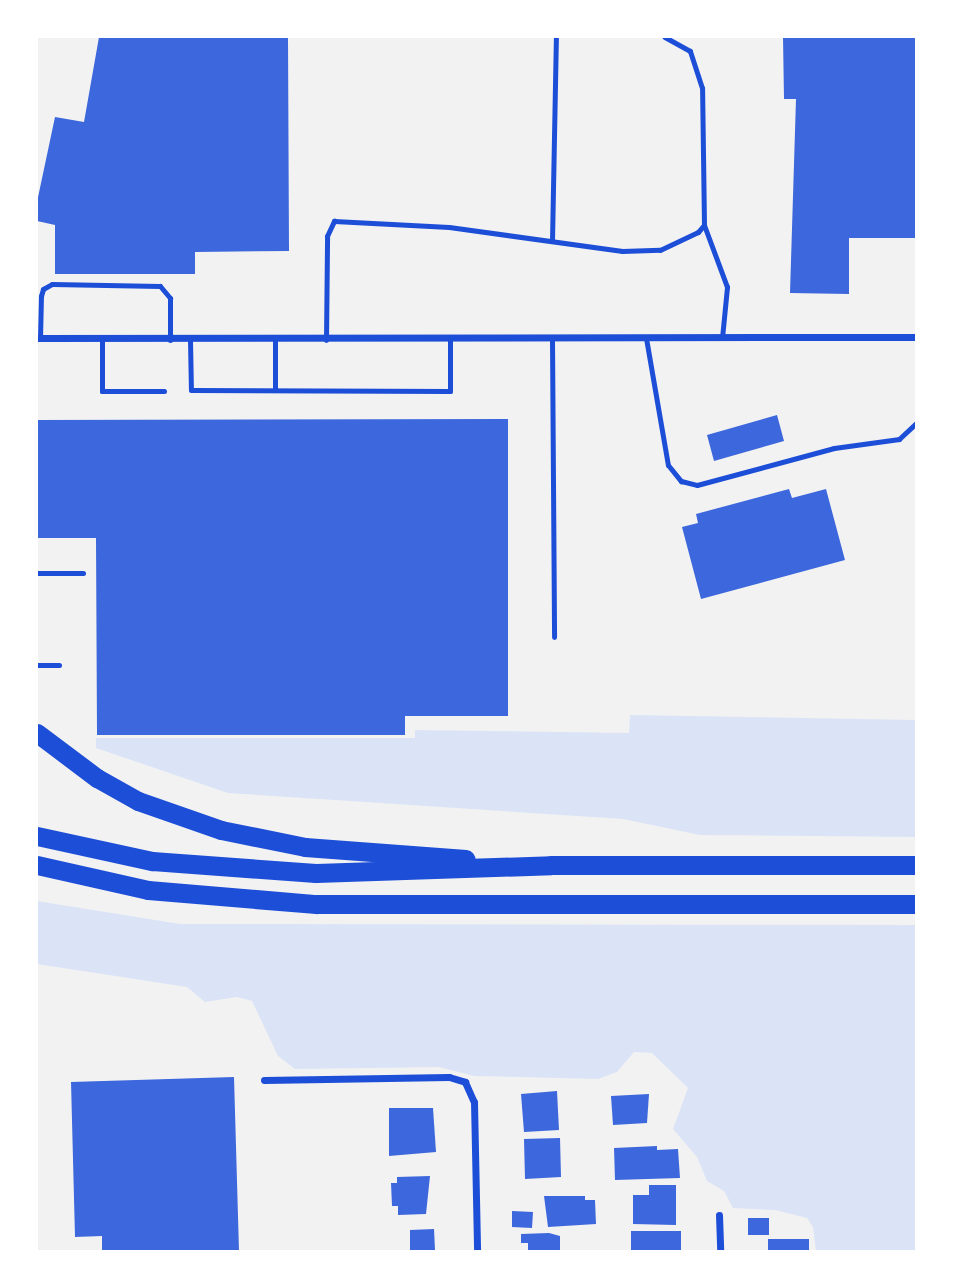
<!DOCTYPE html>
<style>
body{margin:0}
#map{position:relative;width:953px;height:1288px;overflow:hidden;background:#f2f2f2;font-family:Ubuntu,sans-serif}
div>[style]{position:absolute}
.green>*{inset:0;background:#dbe4f7}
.building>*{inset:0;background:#3d67dc}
.service>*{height:5px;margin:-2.5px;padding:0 2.5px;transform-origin:2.5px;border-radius:2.5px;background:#1d4ed8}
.minor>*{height:7px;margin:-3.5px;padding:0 3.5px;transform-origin:3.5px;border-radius:3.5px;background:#1d4ed8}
.trunk>*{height:19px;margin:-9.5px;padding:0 9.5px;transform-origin:9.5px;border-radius:9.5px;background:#1d4ed8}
span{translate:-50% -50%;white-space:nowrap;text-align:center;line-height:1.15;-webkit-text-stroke:5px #fff;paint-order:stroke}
.frame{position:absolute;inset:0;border:38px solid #fff;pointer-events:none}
</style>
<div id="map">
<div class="green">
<div style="clip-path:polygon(630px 715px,916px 720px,916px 837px,700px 835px,623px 819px,228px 793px,96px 748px,96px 738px,415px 738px,415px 730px,629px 733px)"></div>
<div style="clip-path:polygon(37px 901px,180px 924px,916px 925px,916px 1251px,816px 1251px,813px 1227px,807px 1218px,775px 1210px,733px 1208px,724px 1191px,707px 1181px,697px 1157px,673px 1129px,688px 1088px,652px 1053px,634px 1052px,617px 1072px,598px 1079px,474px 1076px,439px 1067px,295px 1069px,278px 1056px,252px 1001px,237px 997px,205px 1002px,187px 987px,37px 964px)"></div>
</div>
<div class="building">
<div style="clip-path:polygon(99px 37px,288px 37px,289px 251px,195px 252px,195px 274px,55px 274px,55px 225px,37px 221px,37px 202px,55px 117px,84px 122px)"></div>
<div style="clip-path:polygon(783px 37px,916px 37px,916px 238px,849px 238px,849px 294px,790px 293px,796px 99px,784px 99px)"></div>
<div style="clip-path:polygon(777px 415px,784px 441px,714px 461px,707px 435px)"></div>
<div style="clip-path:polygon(508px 419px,508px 716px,405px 716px,405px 735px,97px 735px,96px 538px,37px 538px,37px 420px)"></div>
<div style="clip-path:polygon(789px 489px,792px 498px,826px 489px,845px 560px,701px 599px,682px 527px,698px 523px,696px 514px)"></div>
<div style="clip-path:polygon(234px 1077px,239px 1251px,102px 1251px,102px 1236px,75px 1237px,71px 1082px)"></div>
<div style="clip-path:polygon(557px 1091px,559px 1130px,524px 1132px,521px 1094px)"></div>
<div style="clip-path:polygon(649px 1094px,647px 1123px,613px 1125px,611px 1096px)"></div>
<div style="clip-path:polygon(389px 1108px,433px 1108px,436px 1152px,389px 1156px)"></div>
<div style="clip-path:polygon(560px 1138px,561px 1177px,525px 1179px,524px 1139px)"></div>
<div style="clip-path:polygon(657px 1146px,657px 1150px,678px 1149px,680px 1178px,615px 1180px,614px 1148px)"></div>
<div style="clip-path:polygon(430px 1176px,426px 1214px,398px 1215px,398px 1206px,392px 1206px,391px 1183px,397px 1183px,397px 1177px)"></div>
<div style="clip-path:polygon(649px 1185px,676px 1185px,676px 1225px,633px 1224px,633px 1195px,649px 1195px)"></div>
<div style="clip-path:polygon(544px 1196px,585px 1196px,585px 1200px,595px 1200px,596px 1224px,548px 1227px)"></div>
<div style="clip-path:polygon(512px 1211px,533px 1212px,532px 1228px,512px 1227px)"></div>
<div style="clip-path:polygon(748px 1218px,769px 1218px,769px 1235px,748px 1235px)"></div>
<div style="clip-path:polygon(434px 1229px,435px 1250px,410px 1250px,410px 1230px)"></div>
<div style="clip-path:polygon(631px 1231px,681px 1231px,681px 1251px,631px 1251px)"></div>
<div style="clip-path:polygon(549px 1233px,560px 1236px,560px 1251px,528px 1251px,528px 1243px,521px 1243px,521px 1234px)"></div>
<div style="clip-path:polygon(768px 1239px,809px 1239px,809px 1251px,768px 1251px)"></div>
</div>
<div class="service">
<div style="left:704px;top:225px;width:66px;rotate:69.6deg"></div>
<div style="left:727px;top:287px;width:51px;rotate:95.6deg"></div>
<div style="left:552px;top:241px;width:204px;rotate:-88.9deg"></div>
<div style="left:646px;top:338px;width:129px;rotate:80.2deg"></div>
<div style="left:668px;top:465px;width:21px;rotate:51deg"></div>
<div style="left:681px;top:481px;width:16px;rotate:14deg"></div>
<div style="left:697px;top:485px;width:142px;rotate:-15.1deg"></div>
<div style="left:834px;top:448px;width:66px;rotate:-7.9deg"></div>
<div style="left:899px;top:439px;width:23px;rotate:-43deg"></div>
<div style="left:40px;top:339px;width:43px;rotate:-88.7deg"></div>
<div style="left:41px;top:296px;width:7px;rotate:-74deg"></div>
<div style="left:43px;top:289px;width:10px;rotate:-29deg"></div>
<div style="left:52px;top:284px;width:108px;rotate:1.1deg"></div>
<div style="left:160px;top:286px;width:16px;rotate:50deg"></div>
<div style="left:170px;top:298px;width:42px;rotate:90deg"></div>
<div style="left:552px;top:339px;width:298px;rotate:89.6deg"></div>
<div style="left:102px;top:340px;width:51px;rotate:90deg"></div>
<div style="left:102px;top:391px;width:62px"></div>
<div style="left:190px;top:340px;width:50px;rotate:88.9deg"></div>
<div style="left:191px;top:390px;width:259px;rotate:0.2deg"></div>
<div style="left:450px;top:391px;width:52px;rotate:-90deg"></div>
<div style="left:326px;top:340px;width:104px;rotate:-89.4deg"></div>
<div style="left:327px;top:236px;width:17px;rotate:-65deg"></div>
<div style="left:334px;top:221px;width:115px;rotate:3deg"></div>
<div style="left:449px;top:227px;width:175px;rotate:7.9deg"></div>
<div style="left:622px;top:251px;width:38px;rotate:-2deg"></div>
<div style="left:660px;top:250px;width:42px;rotate:-25.3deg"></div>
<div style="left:698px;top:232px;width:9px;rotate:-49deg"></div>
<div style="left:704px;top:225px;width:137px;rotate:-90.8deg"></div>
<div style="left:702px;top:88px;width:39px;rotate:-108deg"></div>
<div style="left:690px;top:51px;width:29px;rotate:-151deg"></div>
<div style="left:275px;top:390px;width:50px;rotate:-90deg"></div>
<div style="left:37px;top:573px;width:46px"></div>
<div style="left:37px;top:665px;width:22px"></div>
</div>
<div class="minor">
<div style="left:37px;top:338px;width:879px;rotate:-0.07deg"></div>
<div style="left:264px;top:1080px;width:185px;rotate:-0.9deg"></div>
<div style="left:449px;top:1077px;width:17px;rotate:17deg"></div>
<div style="left:465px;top:1082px;width:22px;rotate:66deg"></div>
<div style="left:474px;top:1102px;width:149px;rotate:88.8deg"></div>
<div style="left:719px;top:1215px;width:36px;rotate:88deg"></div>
</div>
<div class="trunk">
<div style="left:37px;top:733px;width:75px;rotate:36.9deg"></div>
<div style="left:97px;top:778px;width:47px;rotate:29.3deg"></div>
<div style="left:138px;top:801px;width:88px;rotate:19.3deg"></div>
<div style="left:221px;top:830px;width:86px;rotate:11.4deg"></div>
<div style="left:305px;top:847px;width:161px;rotate:4.3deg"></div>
<div style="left:37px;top:836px;width:118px;rotate:12.3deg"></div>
<div style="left:152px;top:861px;width:164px;rotate:4.2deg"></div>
<div style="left:316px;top:873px;width:235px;rotate:-1.9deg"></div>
<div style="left:551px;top:865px;width:365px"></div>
<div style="left:37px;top:865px;width:114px;rotate:12.7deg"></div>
<div style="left:148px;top:890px;width:169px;rotate:4.8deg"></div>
<div style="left:316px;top:904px;width:600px"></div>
</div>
<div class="frame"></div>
</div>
